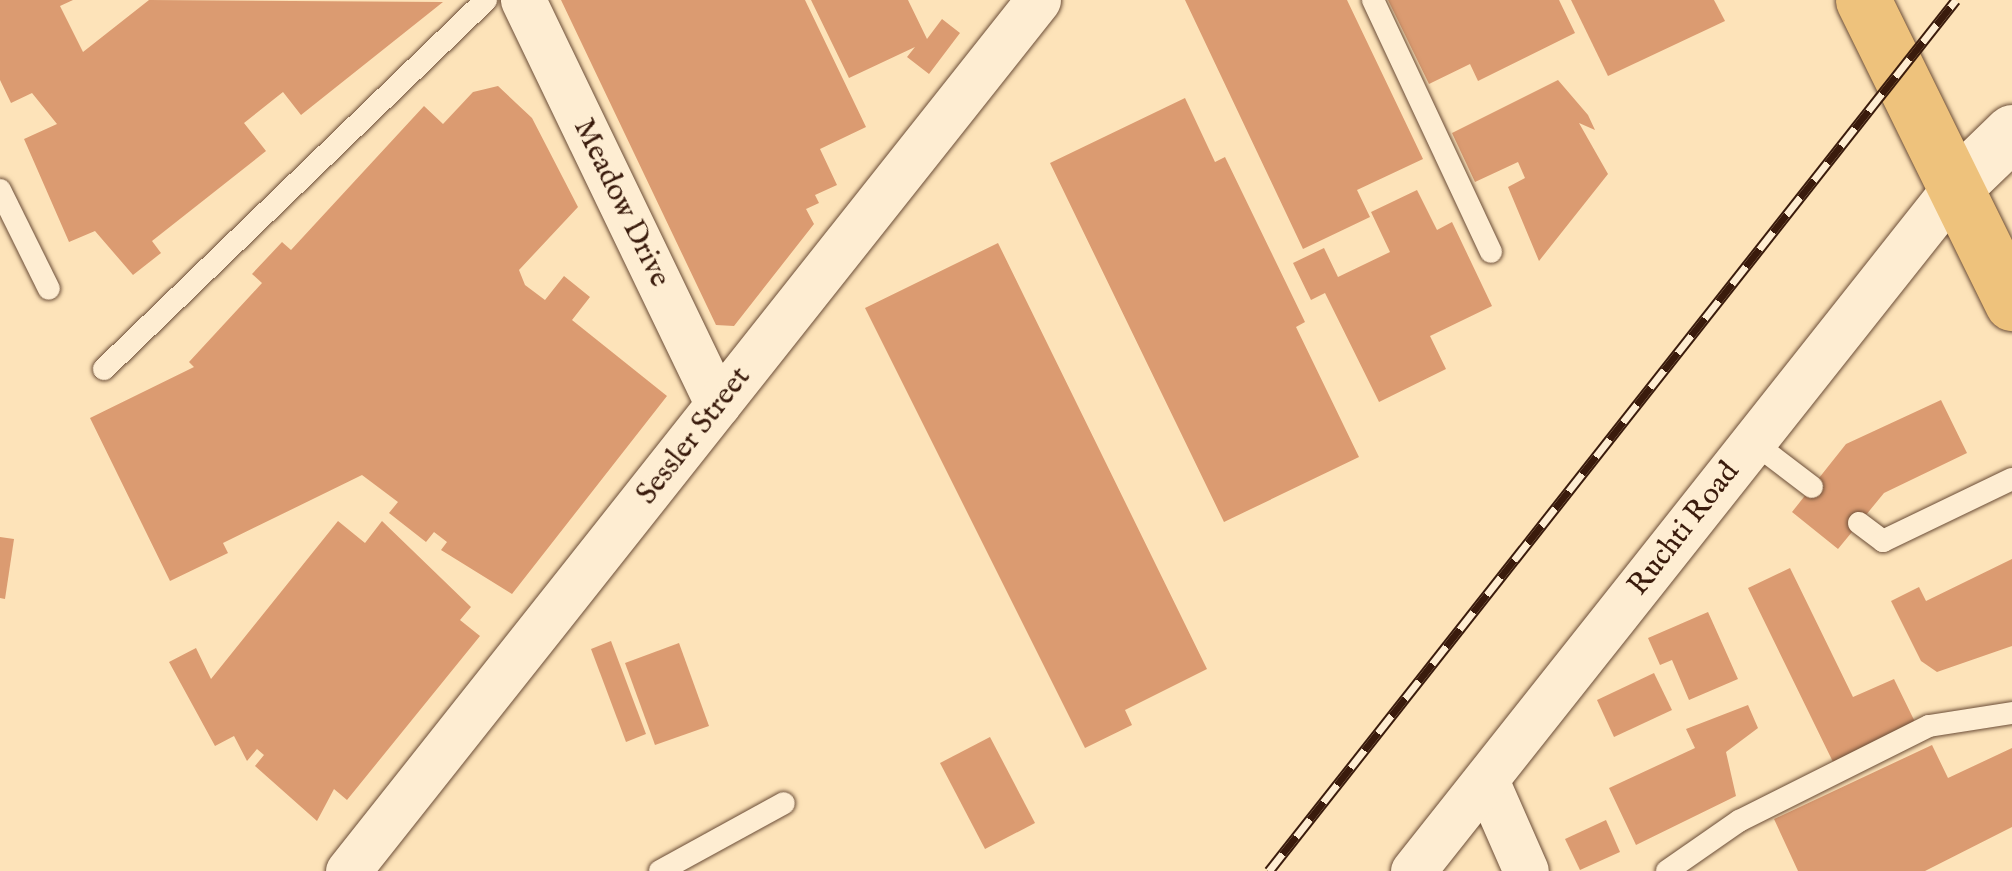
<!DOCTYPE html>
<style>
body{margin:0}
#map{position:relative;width:2012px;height:871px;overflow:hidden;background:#fde3b9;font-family:"IM FELL English",serif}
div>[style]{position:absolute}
.building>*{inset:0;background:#db9b71}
.roads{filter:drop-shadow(0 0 2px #6b4d37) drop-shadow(0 0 2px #6b4d37)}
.lane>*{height:22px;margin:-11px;padding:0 11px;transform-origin:11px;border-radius:11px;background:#feedd2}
.street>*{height:45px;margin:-22.5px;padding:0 22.5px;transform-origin:22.5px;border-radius:22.5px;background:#feedd2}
.secondary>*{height:55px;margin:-27.5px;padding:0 27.5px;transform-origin:27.5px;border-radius:27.5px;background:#feedd2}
.primary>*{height:55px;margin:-27.5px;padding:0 27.5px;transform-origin:27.5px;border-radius:27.5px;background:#eec27c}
.rail>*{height:11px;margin-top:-5.5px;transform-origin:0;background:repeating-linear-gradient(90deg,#feedd2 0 22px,#3a1b0c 0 44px);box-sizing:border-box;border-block:2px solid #3a1b0c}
span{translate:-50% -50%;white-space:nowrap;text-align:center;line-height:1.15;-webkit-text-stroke:9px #feedd2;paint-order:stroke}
.street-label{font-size:30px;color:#3a1b0c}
</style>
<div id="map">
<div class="building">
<div style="clip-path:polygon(0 0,73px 0,60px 6px,83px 52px,149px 0,443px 2px,301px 115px,283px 92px,244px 123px,266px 151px,152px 241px,161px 253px,133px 275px,95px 231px,69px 242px,24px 139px,57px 124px,32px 93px,11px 103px,0 80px)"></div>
<div style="clip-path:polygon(561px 0,805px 0,866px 127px,820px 149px,837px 185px,815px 195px,819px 203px,806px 209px,814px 224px,734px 326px,716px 325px)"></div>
<div style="clip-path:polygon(811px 0,908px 0,927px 39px,942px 19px,960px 33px,929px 74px,907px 57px,915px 47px,849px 78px)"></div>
<div style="clip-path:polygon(1185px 0,1347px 0,1423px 159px,1357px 190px,1370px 217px,1303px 249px)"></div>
<div style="clip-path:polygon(1388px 0,1559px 0,1575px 33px,1478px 81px,1470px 64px,1429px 84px)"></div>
<div style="clip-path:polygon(1571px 0,1714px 0,1725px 21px,1608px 76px)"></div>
<div style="clip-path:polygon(1558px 80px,1588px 115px,1595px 130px,1579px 123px,1608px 174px,1539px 261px,1508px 187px,1525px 178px,1518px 162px,1475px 182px,1452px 133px)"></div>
<div style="clip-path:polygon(498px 86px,532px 118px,578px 207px,519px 270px,525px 285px,545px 300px,564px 276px,590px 297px,572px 320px,667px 396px,512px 594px,441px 550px,447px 542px,434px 532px,426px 542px,389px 513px,398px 502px,362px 475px,223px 543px,228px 553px,170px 581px,90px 418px,194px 367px,189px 362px,262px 283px,252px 274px,282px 242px,291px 250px,424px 106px,443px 124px,473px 92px)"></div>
<div style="clip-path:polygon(1185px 98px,1215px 162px,1225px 157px,1305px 322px,1296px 327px,1359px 457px,1224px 522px,1050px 163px)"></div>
<div style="clip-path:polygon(1417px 190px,1437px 230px,1452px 222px,1492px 306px,1430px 336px,1446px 369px,1379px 402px,1325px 293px,1311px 300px,1293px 263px,1324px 248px,1338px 277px,1390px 252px,1371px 212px)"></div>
<div style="clip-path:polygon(998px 243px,1207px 669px,1125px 710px,1132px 725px,1085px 748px,865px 308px)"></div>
<div style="clip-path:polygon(1941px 400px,1967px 453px,1884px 493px,1838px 549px,1792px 512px,1846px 444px)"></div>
<div style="clip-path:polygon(338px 521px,365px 543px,382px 521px,471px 607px,460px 620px,480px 636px,347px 800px,334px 789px,317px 821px,255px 766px,264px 755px,257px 749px,247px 761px,234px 736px,215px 746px,169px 662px,196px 648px,211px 679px)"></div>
<div style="clip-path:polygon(0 537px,14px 539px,5px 599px,0 598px)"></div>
<div style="clip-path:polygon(2012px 559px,2012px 646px,1937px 672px,1921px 661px,1891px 601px,1919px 587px,1926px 601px)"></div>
<div style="clip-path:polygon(1790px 568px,1853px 697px,1894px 679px,1916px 724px,1834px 764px,1748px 588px)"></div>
<div style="clip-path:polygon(1708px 612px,1738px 679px,1689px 700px,1672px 660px,1660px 665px,1648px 638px)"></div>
<div style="clip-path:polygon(611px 641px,646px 734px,626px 742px,591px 649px)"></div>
<div style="clip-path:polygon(679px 643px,709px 726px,655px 745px,625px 663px)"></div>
<div style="clip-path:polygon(1654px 673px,1672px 710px,1614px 737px,1597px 700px)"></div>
<div style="clip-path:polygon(1748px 705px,1758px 728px,1726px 752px,1736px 796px,1636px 845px,1609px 788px,1695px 748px,1686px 729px)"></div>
<div style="clip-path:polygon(990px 737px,1035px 823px,985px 849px,940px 763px)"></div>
<div style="clip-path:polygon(1932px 745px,1948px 778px,2012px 748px,2012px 827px,1925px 871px,1798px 871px,1774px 819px)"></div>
<div style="clip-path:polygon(1606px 820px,1620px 852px,1580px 870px,1565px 839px)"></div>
</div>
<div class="roads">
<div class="lane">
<div style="left:1373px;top:0;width:278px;rotate:64.9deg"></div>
<div style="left:0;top:190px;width:110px;rotate:63.7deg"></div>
<div style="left:104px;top:369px;width:531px;rotate:-44.01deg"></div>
<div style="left:1753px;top:442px;width:74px;rotate:37.3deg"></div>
<div style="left:1859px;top:523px;width:30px;rotate:37deg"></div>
<div style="left:1883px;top:541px;width:143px;rotate:-25.7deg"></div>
<div style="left:660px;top:871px;width:141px;rotate:-28.7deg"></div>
<div style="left:1667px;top:871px;width:88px;rotate:-34.8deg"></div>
<div style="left:1739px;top:821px;width:212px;rotate:-26.6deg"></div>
<div style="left:1929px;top:726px;width:84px;rotate:-8.9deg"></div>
</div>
<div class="street">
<div style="left:523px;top:0;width:449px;rotate:64.3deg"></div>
<div style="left:1486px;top:780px;width:99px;rotate:66.3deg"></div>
<div style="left:348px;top:871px;width:1111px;rotate:-51.61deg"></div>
<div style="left:1413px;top:871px;width:873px;rotate:-51.61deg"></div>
</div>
<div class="secondary">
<div style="left:1955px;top:187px;width:79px;rotate:-44deg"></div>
</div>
<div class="primary">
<div style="left:1863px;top:0;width:338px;rotate:63.8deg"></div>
</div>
</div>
<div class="rail">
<div style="left:1269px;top:871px;width:1109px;rotate:-51.74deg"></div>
</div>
<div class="street-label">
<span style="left:621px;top:203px;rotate:64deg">Meadow Drive</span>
<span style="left:694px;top:436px;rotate:-52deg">Sessler Street</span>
<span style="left:1684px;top:529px;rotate:-52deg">Ruchti Road</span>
</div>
</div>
